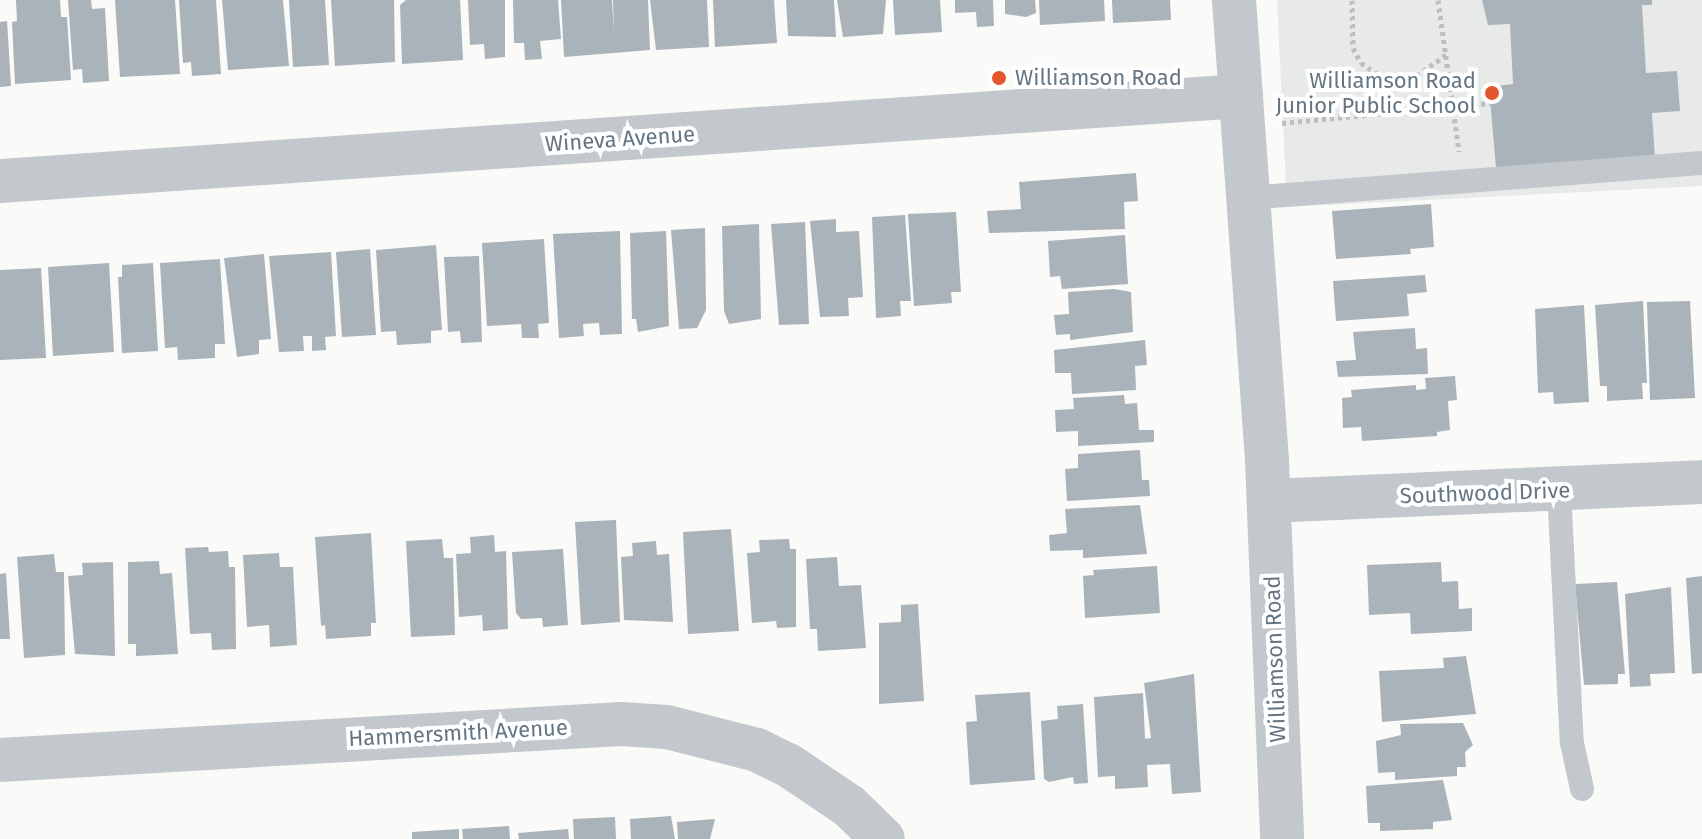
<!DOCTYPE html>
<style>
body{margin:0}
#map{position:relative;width:1702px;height:839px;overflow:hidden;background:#fafaf8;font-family:"Fira Sans",sans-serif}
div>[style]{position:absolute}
.built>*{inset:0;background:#e8e9e9}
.building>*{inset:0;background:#aab3b9}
.path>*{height:5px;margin-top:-2.5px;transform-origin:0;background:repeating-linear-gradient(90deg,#bbbfc2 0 4px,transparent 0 8px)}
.service>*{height:24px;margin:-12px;padding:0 12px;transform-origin:12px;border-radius:12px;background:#c3c8cc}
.minor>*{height:44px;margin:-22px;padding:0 22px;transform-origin:22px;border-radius:22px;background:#c3c8cc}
.dots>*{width:22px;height:22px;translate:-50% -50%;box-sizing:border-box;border:4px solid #fff;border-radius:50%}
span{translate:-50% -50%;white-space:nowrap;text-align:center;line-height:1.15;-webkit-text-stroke:8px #fff;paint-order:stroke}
.poi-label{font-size:22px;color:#657683}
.left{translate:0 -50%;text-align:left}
.right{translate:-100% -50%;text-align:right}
.street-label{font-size:22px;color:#657683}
</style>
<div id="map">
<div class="built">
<div style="clip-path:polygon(1277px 0,1702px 0,1702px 186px,1287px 207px)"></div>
</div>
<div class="building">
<div style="clip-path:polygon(16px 0,60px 0,61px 17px,67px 17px,71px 80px,15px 84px,12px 22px,17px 21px)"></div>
<div style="clip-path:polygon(68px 0,91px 0,92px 9px,105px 8px,109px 81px,83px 83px,82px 69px,73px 70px)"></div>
<div style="clip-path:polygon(115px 0,175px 0,180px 74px,120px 77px)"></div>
<div style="clip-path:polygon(179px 0,216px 0,221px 74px,192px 76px,191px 62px,183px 63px)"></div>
<div style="clip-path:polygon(222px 0,283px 0,289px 66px,228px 70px)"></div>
<div style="clip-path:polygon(289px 0,325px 0,329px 65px,293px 67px)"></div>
<div style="clip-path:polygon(331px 0,394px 0,395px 62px,335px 66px)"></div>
<div style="clip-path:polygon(406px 0,460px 0,463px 60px,402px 64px,400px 5px)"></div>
<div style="clip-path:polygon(468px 0,505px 0,505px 57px,485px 59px,484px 44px,470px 45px)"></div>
<div style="clip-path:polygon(513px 0,558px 0,561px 39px,540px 41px,542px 59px,525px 60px,524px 43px,514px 43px)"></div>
<div style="clip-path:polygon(561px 0,612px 0,614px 32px,613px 0,648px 0,650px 50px,564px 57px)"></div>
<div style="clip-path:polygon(650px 0,707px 0,709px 47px,656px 50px)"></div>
<div style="clip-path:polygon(713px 0,774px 0,777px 43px,715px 47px)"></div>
<div style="clip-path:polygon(786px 0,834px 0,836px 37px,788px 36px)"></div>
<div style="clip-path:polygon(837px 0,886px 0,883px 34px,843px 37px)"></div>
<div style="clip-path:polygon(893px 0,940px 0,942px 32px,895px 35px)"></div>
<div style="clip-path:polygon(955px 0,993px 0,994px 26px,977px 27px,976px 12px,955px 13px)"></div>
<div style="clip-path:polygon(1005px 0,1035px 0,1036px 13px,1026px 17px,1005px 14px)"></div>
<div style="clip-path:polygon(1039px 0,1104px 0,1105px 21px,1040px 25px)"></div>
<div style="clip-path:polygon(1112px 0,1170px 0,1171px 20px,1113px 23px)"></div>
<div style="clip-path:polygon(1482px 0,1652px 0,1652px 5px,1642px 5px,1646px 73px,1677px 71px,1680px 111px,1652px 113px,1655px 159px,1496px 168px,1489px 87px,1513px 84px,1510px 24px,1488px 25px)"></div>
<div style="clip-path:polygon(7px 21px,11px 86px,0 87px,0 22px)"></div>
<div style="clip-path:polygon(1136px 173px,1138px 201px,1124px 202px,1125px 229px,989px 233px,987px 211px,1021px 209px,1019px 182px)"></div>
<div style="clip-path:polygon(1431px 204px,1434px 247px,1410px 249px,1411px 254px,1336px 259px,1332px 211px)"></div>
<div style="clip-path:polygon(956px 212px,961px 292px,951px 292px,952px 303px,914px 306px,908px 214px)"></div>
<div style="clip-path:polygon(905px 215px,911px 301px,900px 301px,901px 316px,876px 318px,872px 217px)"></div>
<div style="clip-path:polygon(836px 219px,836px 232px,859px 231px,863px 297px,848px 298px,849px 316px,820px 317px,810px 221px)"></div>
<div style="clip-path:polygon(805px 222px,809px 324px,779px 325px,771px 224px)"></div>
<div style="clip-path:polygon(759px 224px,761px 319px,729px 324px,724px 311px,722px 226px)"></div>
<div style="clip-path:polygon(705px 228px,706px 310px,697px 328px,679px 329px,671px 230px)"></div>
<div style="clip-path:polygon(620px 231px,622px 334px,600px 335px,599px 323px,583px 324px,584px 336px,559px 338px,553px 234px)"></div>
<div style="clip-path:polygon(666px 231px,669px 326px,638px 332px,636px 319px,632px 319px,630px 233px)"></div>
<div style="clip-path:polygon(1125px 235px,1128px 284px,1062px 289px,1060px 276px,1050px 277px,1048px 241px)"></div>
<div style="clip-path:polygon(544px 239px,549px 323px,538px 324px,539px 338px,522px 338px,521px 324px,487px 326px,482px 243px)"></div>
<div style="clip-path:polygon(436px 245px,442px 330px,431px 331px,431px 343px,397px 345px,396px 331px,381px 332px,376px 250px)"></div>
<div style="clip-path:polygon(370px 249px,376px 335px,342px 337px,336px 252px)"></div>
<div style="clip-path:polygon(331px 252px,336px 336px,325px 337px,326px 350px,312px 351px,312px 336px,303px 336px,304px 351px,279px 352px,269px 256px)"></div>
<div style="clip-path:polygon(264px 254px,271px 339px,259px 340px,259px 354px,237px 357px,224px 258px)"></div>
<div style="clip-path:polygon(479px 256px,482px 342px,461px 343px,460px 331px,448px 332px,444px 257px)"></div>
<div style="clip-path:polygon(220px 259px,225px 344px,215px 344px,215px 358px,178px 360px,177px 347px,165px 348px,160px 263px)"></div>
<div style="clip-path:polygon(109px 263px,114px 352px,53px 356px,48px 267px)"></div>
<div style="clip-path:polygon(153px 263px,158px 351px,122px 353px,118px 277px,122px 277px,122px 265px)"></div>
<div style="clip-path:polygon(41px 268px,46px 358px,0 360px,0 270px)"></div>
<div style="clip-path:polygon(1425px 275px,1427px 292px,1407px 294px,1409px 316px,1336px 321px,1333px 281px)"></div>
<div style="clip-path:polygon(1114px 289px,1131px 292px,1133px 332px,1070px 340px,1070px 334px,1056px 335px,1054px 315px,1069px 314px,1068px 292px)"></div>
<div style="clip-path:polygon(1643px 301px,1647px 383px,1642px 383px,1643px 399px,1607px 401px,1607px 386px,1600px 386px,1595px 305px)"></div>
<div style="clip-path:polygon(1690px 301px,1695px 398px,1650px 400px,1647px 302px)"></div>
<div style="clip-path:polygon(1584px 305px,1589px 402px,1554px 404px,1553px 392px,1538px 393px,1535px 309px)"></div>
<div style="clip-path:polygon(1415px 328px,1416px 349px,1427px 348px,1428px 374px,1338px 377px,1336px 361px,1356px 360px,1353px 332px)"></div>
<div style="clip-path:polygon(1145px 340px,1147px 365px,1135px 366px,1136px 390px,1072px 394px,1071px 373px,1055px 373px,1054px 350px)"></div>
<div style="clip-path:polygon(1455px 376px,1457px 400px,1448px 401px,1450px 430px,1437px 432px,1437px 436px,1362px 441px,1361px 427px,1343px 428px,1342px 398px,1352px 397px,1351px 390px,1416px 385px,1416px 390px,1426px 389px,1425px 378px)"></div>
<div style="clip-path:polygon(1124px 395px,1125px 404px,1137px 403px,1139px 430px,1154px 430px,1154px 442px,1078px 446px,1078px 431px,1056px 432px,1055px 410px,1074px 409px,1073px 398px)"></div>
<div style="clip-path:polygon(1140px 450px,1142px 480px,1149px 480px,1150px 496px,1067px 501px,1065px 469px,1078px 468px,1078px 454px)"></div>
<div style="clip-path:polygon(1140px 505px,1147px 554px,1083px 558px,1083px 550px,1050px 551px,1049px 535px,1067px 533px,1065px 509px)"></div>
<div style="clip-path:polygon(616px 520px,620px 622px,581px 625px,575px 522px)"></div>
<div style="clip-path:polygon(731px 529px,739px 631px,688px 634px,683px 532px)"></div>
<div style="clip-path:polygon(371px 533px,376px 623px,371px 623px,371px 636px,326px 639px,325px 625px,321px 626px,315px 537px)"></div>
<div style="clip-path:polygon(494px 535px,495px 552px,506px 551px,508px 629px,483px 631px,482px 615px,459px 617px,456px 554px,471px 553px,470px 537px)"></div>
<div style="clip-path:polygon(442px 539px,444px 558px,453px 558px,455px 635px,411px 637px,406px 541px)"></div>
<div style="clip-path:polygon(789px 539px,790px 549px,796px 549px,796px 627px,777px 628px,776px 621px,752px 623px,747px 553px,760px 552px,759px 540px)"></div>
<div style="clip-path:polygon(656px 541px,657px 555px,669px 554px,673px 622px,624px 620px,621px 557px,633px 556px,632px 543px)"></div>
<div style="clip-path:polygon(208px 547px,209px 552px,228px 551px,229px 567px,235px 567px,236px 649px,212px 650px,211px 633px,190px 634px,185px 548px)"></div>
<div style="clip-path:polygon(563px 549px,568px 625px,543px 627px,542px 618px,521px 619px,516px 613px,512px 552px)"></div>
<div style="clip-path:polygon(279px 553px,280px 567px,293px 567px,297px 645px,270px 647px,269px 625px,247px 627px,243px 555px)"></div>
<div style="clip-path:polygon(54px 554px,56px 572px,64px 572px,65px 655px,24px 658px,17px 557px)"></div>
<div style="clip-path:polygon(837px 557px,839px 586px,861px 585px,866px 648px,818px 651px,817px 629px,810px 629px,806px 559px)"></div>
<div style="clip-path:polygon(159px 561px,160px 574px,172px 573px,178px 654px,136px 656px,136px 644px,128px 644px,128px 562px)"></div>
<div style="clip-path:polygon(113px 562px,115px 656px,75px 654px,68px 576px,83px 575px,82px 563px)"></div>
<div style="clip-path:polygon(1441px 562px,1442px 582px,1458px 581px,1459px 609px,1472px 608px,1472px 631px,1411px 634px,1410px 613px,1369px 615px,1367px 565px)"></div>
<div style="clip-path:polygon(1157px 566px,1160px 613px,1085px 618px,1083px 576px,1094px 575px,1093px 570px)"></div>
<div style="clip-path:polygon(6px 573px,10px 639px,0 639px,0 574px)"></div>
<div style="clip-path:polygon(1702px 576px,1702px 673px,1692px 674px,1686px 578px)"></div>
<div style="clip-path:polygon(1617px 582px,1625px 674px,1618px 674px,1618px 684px,1584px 685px,1575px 584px)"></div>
<div style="clip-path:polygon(1671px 587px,1675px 673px,1650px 674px,1651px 686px,1630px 687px,1625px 594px)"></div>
<div style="clip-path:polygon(918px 604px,924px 701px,879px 704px,879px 623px,901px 622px,901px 605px)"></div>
<div style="clip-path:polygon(1466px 656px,1476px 714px,1382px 722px,1379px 671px,1444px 668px,1443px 658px)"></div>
<div style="clip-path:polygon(1194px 674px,1201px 792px,1172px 794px,1170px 764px,1147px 765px,1148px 787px,1115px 789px,1115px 776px,1098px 777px,1094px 697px,1143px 693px,1145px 739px,1151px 738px,1144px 683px)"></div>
<div style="clip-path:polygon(1030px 692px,1035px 780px,970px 785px,966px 722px,977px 721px,975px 695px)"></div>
<div style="clip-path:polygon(1083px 704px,1088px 783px,1074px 784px,1073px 777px,1049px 782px,1044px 779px,1041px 721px,1058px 719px,1057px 706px)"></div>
<div style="clip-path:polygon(1463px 723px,1473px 745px,1465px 752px,1466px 767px,1457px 767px,1457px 776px,1395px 780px,1395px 772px,1378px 773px,1376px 741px,1401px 735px,1400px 724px)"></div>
<div style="clip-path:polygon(1443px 780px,1452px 820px,1433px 822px,1433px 829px,1380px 831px,1380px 823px,1368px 823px,1366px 786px)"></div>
<div style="clip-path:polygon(671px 816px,675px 839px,631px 839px,630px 819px)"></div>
<div style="clip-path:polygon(615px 817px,616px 839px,574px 839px,573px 819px)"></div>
<div style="clip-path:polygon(715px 819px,710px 839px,678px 839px,677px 822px)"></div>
<div style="clip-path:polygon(509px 826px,510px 839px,463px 839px,462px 829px)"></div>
<div style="clip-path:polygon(459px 829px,459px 839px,412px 839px,412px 832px)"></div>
<div style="clip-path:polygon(568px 829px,569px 839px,519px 839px,518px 833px)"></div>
</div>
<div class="path">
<div style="left:1352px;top:0;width:48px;rotate:88.8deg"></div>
<div style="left:1353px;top:48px;width:17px;rotate:62deg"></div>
<div style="left:1361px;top:63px;width:30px;rotate:34deg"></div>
<div style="left:1386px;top:80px;width:24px"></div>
<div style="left:1410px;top:80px;width:44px;rotate:-34.8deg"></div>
<div style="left:1438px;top:0;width:153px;rotate:82.1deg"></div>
<div style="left:1282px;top:123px;width:209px;rotate:-5.5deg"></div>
</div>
<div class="service">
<div style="left:1247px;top:198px;width:456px;rotate:-4.4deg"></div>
<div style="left:1559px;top:490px;width:253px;rotate:87.1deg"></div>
<div style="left:1572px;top:743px;width:47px;rotate:77.7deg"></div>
</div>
<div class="minor">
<div style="left:1234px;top:0;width:462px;rotate:85.9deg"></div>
<div style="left:1267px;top:461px;width:378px;rotate:87.7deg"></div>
<div style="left:0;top:181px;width:1244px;rotate:-3.92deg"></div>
<div style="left:1269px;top:501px;width:433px;rotate:-2.5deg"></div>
<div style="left:0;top:760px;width:622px;rotate:-3.32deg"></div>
<div style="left:621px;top:724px;width:46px;rotate:3.7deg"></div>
<div style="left:667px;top:727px;width:93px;rotate:14.3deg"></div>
<div style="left:757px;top:750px;width:34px;rotate:26deg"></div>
<div style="left:788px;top:765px;width:73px;rotate:33.9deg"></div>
<div style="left:849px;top:806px;width:47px;rotate:44.1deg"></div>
</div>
<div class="dots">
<div style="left:999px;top:78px;background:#e4572e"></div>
<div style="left:1492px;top:93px;background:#e4572e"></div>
</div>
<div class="poi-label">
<span class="left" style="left:1015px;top:78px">Williamson Road</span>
<span class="right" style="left:1476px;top:93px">Williamson Road<br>Junior Public School</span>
</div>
<div class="street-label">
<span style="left:620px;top:139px;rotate:-4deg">Wineva Avenue</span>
<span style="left:1485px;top:493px;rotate:-2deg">Southwood Drive</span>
<span style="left:1275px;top:659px;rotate:-92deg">Williamson Road</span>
<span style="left:458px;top:733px;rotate:-3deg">Hammersmith Avenue</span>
</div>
</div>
